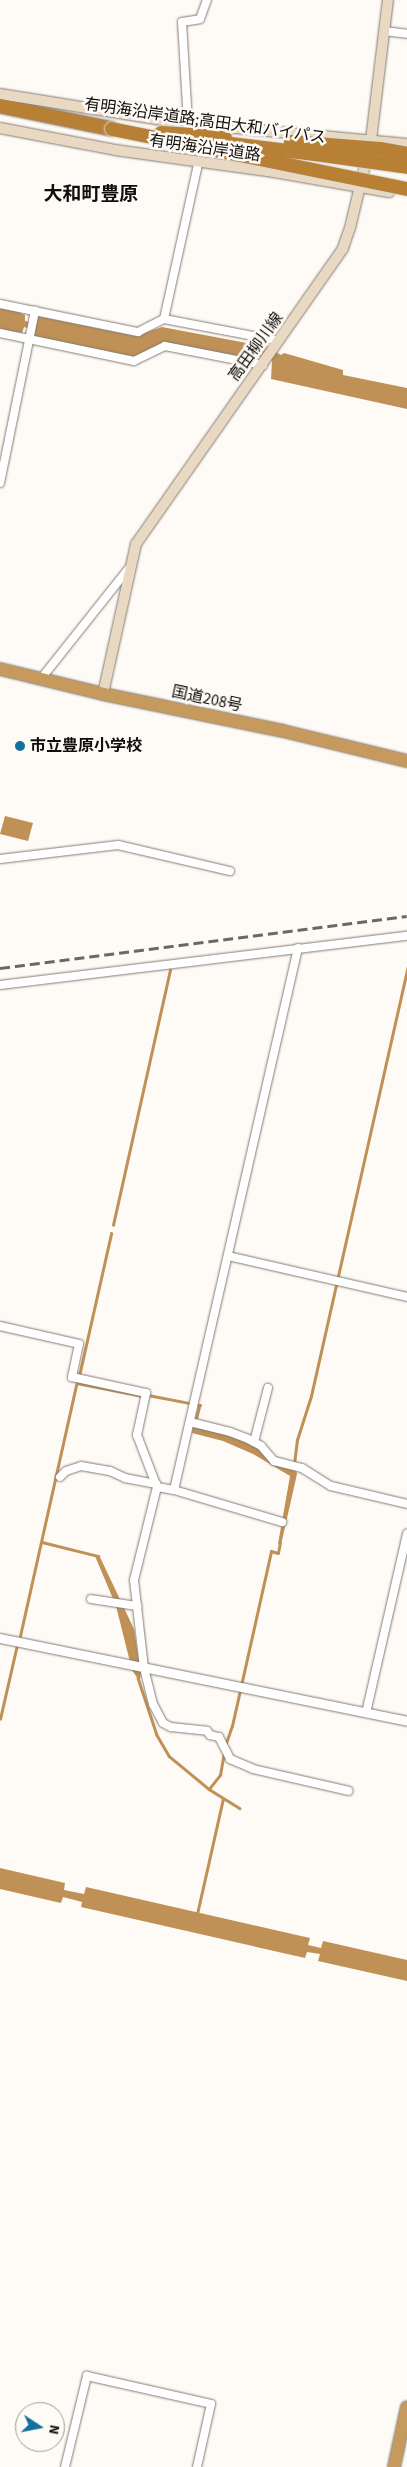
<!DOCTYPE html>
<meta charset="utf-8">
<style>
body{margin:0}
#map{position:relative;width:407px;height:2467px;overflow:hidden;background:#fefaf5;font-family:"Source Sans 3","Noto Sans JP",sans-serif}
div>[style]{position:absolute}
.water>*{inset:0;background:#bf9156}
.stream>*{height:2.5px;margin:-1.25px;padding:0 1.25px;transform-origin:1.25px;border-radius:1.25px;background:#bf9156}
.roads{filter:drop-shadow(0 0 1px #827b74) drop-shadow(0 0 1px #827b74)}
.minor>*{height:8px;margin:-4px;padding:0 4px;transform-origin:4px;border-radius:4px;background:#fff}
.tertiary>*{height:9px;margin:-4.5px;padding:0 4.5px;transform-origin:4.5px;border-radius:4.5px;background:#fff}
.secondary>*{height:10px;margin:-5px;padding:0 5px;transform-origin:5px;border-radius:5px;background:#e9d9c2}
.trunk>*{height:12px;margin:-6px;padding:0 6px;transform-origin:6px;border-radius:6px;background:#c69a5c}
.motorway>*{height:14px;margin:-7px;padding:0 7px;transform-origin:7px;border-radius:7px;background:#b78034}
.rail>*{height:2.5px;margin-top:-1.25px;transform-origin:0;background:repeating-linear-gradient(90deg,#6a6764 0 10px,transparent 0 15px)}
.bridges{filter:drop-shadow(0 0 1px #d9d8d8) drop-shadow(0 0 1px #d9d8d8)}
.motorway-bridge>*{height:14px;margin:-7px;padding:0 7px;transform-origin:7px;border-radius:7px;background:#b78034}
.dots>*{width:14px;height:14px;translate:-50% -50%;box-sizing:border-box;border:2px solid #fefaf5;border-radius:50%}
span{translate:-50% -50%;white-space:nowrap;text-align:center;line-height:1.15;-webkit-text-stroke:5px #fefaf5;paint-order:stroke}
.street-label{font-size:16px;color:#100e0c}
.poi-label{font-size:16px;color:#100e0c;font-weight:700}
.left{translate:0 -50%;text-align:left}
.quarter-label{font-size:19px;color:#100e0c;font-weight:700}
.north{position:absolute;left:15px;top:2402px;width:50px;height:50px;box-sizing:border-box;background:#fefaf5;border:1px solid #9f9c98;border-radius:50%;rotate:101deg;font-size:14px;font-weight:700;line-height:20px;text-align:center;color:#100e0c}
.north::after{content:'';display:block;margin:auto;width:18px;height:22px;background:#13719f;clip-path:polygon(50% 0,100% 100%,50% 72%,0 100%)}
</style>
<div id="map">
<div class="water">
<div style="clip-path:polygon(0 308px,18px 312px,25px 315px,25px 321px,35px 323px,37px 316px,135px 336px,162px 327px,268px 347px,281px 355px,284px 353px,343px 370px,343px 375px,407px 388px,407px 409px,271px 379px,272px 361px,264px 355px,250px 361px,164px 344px,135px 357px,42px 339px,34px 336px,35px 330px,24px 327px,22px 333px,0 330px)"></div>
<div style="clip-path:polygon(5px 816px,33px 823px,28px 841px,0 834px)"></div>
<div style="clip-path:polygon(193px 1426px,241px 1439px,296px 1470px,297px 1474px,281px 1545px,278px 1544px,290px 1476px,253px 1454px,223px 1441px,192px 1433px)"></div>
<div style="clip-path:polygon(99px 1555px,134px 1629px,141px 1673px,140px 1679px,138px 1679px,132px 1670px,116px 1606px,95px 1556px)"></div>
<div style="clip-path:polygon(0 1868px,65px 1883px,64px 1890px,84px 1894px,86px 1887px,310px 1938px,308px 1945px,321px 1948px,323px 1941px,407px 1960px,407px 1981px,318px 1961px,320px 1954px,307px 1952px,305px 1958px,81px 1907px,82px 1902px,63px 1897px,61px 1903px,0 1889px)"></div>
</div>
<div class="stream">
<div style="left:113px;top:1225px;width:261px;rotate:-77.4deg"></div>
<div style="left:79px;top:1376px;width:146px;rotate:-77.3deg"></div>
<div style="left:77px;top:1383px;width:67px;rotate:11.1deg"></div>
<div style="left:148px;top:1395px;width:53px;rotate:10.9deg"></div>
<div style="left:200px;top:1405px;width:16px;rotate:104deg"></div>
<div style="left:294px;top:1464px;width:24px;rotate:-83deg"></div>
<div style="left:297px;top:1440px;width:46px;rotate:-72.3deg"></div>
<div style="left:311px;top:1396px;width:438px;rotate:-77.3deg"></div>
<div style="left:42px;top:1542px;width:58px;rotate:14deg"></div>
<div style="left:20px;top:1636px;width:261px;rotate:-77.4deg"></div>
<div style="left:138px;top:1678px;width:60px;rotate:71.6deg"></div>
<div style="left:157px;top:1735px;width:24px;rotate:60deg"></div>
<div style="left:169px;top:1756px;width:52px;rotate:39.5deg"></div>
<div style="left:209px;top:1789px;width:36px;rotate:32deg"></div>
<div style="left:0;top:1719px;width:76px;rotate:-77.1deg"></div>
<div style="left:225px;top:1746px;width:21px;rotate:-71deg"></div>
<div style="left:232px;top:1726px;width:179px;rotate:-77.4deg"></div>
<div style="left:271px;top:1551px;width:7px;rotate:16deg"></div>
<div style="left:278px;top:1553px;width:10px;rotate:-79deg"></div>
<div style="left:209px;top:1789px;width:18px;rotate:-52deg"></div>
<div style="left:220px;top:1775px;width:22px;rotate:-80deg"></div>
<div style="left:197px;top:1914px;width:118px;rotate:-77.3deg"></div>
</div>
<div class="roads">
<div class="minor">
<div style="left:384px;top:31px;width:23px;rotate:7deg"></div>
<div style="left:188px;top:123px;width:101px;rotate:-93.4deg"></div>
<div style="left:182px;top:22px;width:18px;rotate:-9deg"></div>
<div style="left:200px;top:19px;width:20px;rotate:-70deg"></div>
<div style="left:0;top:304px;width:141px;rotate:11.5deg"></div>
<div style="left:138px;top:332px;width:29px;rotate:-27deg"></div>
<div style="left:164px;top:319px;width:117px;rotate:10.8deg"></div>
<div style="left:164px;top:319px;width:159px;rotate:-77.6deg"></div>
<div style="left:0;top:333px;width:137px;rotate:11.8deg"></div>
<div style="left:134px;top:361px;width:34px;rotate:-26deg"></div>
<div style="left:165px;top:346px;width:100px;rotate:11deg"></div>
<div style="left:0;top:483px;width:176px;rotate:-78.5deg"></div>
<div style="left:40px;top:680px;width:144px;rotate:-51.5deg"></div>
<div style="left:0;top:859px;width:119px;rotate:-6.8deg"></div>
<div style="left:118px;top:845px;width:115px;rotate:13.1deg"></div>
<div style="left:298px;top:948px;width:556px;rotate:102.89deg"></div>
<div style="left:174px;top:1490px;width:17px;rotate:-170deg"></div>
<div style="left:157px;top:1487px;width:96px;rotate:103.9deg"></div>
<div style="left:134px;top:1580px;width:89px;rotate:83.5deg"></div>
<div style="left:144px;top:1668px;width:37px;rotate:76deg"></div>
<div style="left:153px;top:1704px;width:21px;rotate:62deg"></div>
<div style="left:163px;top:1723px;width:9px;rotate:27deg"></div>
<div style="left:171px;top:1727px;width:36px;rotate:6deg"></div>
<div style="left:207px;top:1731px;width:5px;rotate:53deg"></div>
<div style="left:210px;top:1735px;width:9px;rotate:13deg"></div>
<div style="left:219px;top:1737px;width:25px;rotate:63deg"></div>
<div style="left:230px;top:1759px;width:25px;rotate:23deg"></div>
<div style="left:253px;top:1769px;width:98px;rotate:12.9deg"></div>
<div style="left:0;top:985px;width:410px;rotate:-6.9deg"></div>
<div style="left:228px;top:1256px;width:184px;rotate:12.9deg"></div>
<div style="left:0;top:1326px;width:81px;rotate:12.8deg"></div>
<div style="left:79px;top:1344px;width:34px;rotate:102deg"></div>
<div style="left:72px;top:1377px;width:76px;rotate:12.2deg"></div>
<div style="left:146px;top:1393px;width:43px;rotate:102.1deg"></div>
<div style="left:137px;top:1435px;width:56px;rotate:69deg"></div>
<div style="left:190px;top:1422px;width:41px;rotate:14deg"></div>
<div style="left:230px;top:1432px;width:19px;rotate:21deg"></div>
<div style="left:248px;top:1439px;width:15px;rotate:28deg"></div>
<div style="left:261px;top:1446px;width:20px;rotate:49deg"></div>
<div style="left:274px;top:1461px;width:29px;rotate:14deg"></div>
<div style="left:302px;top:1468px;width:34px;rotate:32deg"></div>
<div style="left:331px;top:1486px;width:78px;rotate:13.3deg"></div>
<div style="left:254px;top:1442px;width:56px;rotate:-75.5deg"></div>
<div style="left:60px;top:1477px;width:8px;rotate:-45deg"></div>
<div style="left:66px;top:1471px;width:16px;rotate:-18deg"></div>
<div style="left:81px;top:1466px;width:29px;rotate:10deg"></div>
<div style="left:110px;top:1471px;width:17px;rotate:25deg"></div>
<div style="left:125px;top:1478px;width:32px;rotate:11deg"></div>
<div style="left:174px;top:1490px;width:113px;rotate:16.5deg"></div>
<div style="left:91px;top:1599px;width:47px;rotate:8.7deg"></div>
<div style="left:366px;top:1713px;width:184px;rotate:-77.1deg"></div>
<div style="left:65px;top:2467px;width:94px;rotate:-76.4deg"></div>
<div style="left:87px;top:2376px;width:127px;rotate:12.7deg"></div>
<div style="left:211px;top:2404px;width:65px;rotate:102.5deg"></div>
</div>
<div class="tertiary">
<div style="left:0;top:1638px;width:415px;rotate:11.5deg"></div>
</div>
<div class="secondary">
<div style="left:0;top:94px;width:183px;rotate:9.1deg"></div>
<div style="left:181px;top:123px;width:227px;rotate:5.3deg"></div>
<div style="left:0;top:128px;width:117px;rotate:10.8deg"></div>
<div style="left:115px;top:150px;width:161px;rotate:7.9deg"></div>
<div style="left:274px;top:172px;width:117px;rotate:9.9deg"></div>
<div style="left:103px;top:694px;width:154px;rotate:-77.6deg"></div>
<div style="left:136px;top:544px;width:361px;rotate:-55deg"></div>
<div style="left:343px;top:248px;width:21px;rotate:-71deg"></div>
<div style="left:350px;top:228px;width:90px;rotate:-76.6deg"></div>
<div style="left:371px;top:140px;width:141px;rotate:-83.1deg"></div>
</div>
<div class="trunk">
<div style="left:0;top:669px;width:106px;rotate:13.6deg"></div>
<div style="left:103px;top:694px;width:184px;rotate:11.6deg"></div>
<div style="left:283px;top:731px;width:128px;rotate:13.6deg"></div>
<div style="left:394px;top:2467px;width:61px;rotate:-77.8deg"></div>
</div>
<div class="motorway">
<div style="left:0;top:106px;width:114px;rotate:11.6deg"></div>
</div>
</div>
<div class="rail">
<div style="left:0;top:968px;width:410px;rotate:-7.3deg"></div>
</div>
<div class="bridges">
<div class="motorway-bridge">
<div style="left:112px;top:129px;width:301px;rotate:11.5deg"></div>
<div style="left:161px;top:133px;width:64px;rotate:3.6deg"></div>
<div style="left:214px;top:142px;width:102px;rotate:6.8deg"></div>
<div style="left:315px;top:154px;width:93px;rotate:8deg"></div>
<div style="left:291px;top:142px;width:89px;rotate:4.5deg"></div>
<div style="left:380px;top:149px;width:27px;rotate:10deg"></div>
</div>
</div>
<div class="dots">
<div style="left:20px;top:746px;background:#13719f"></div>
</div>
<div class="street-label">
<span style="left:205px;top:121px;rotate:8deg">有明海沿岸道路;高田大和バイパス</span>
<span style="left:205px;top:148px;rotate:8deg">有明海沿岸道路</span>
<span style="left:256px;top:347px;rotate:-54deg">高田柳川線</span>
<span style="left:207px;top:699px;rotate:12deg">国道208号</span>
</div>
<div class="poi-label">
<span class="left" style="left:30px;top:746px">市立豊原小学校</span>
</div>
<div class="quarter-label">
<span style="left:91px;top:195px">大和町豊原</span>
</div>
<div class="north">N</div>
</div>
